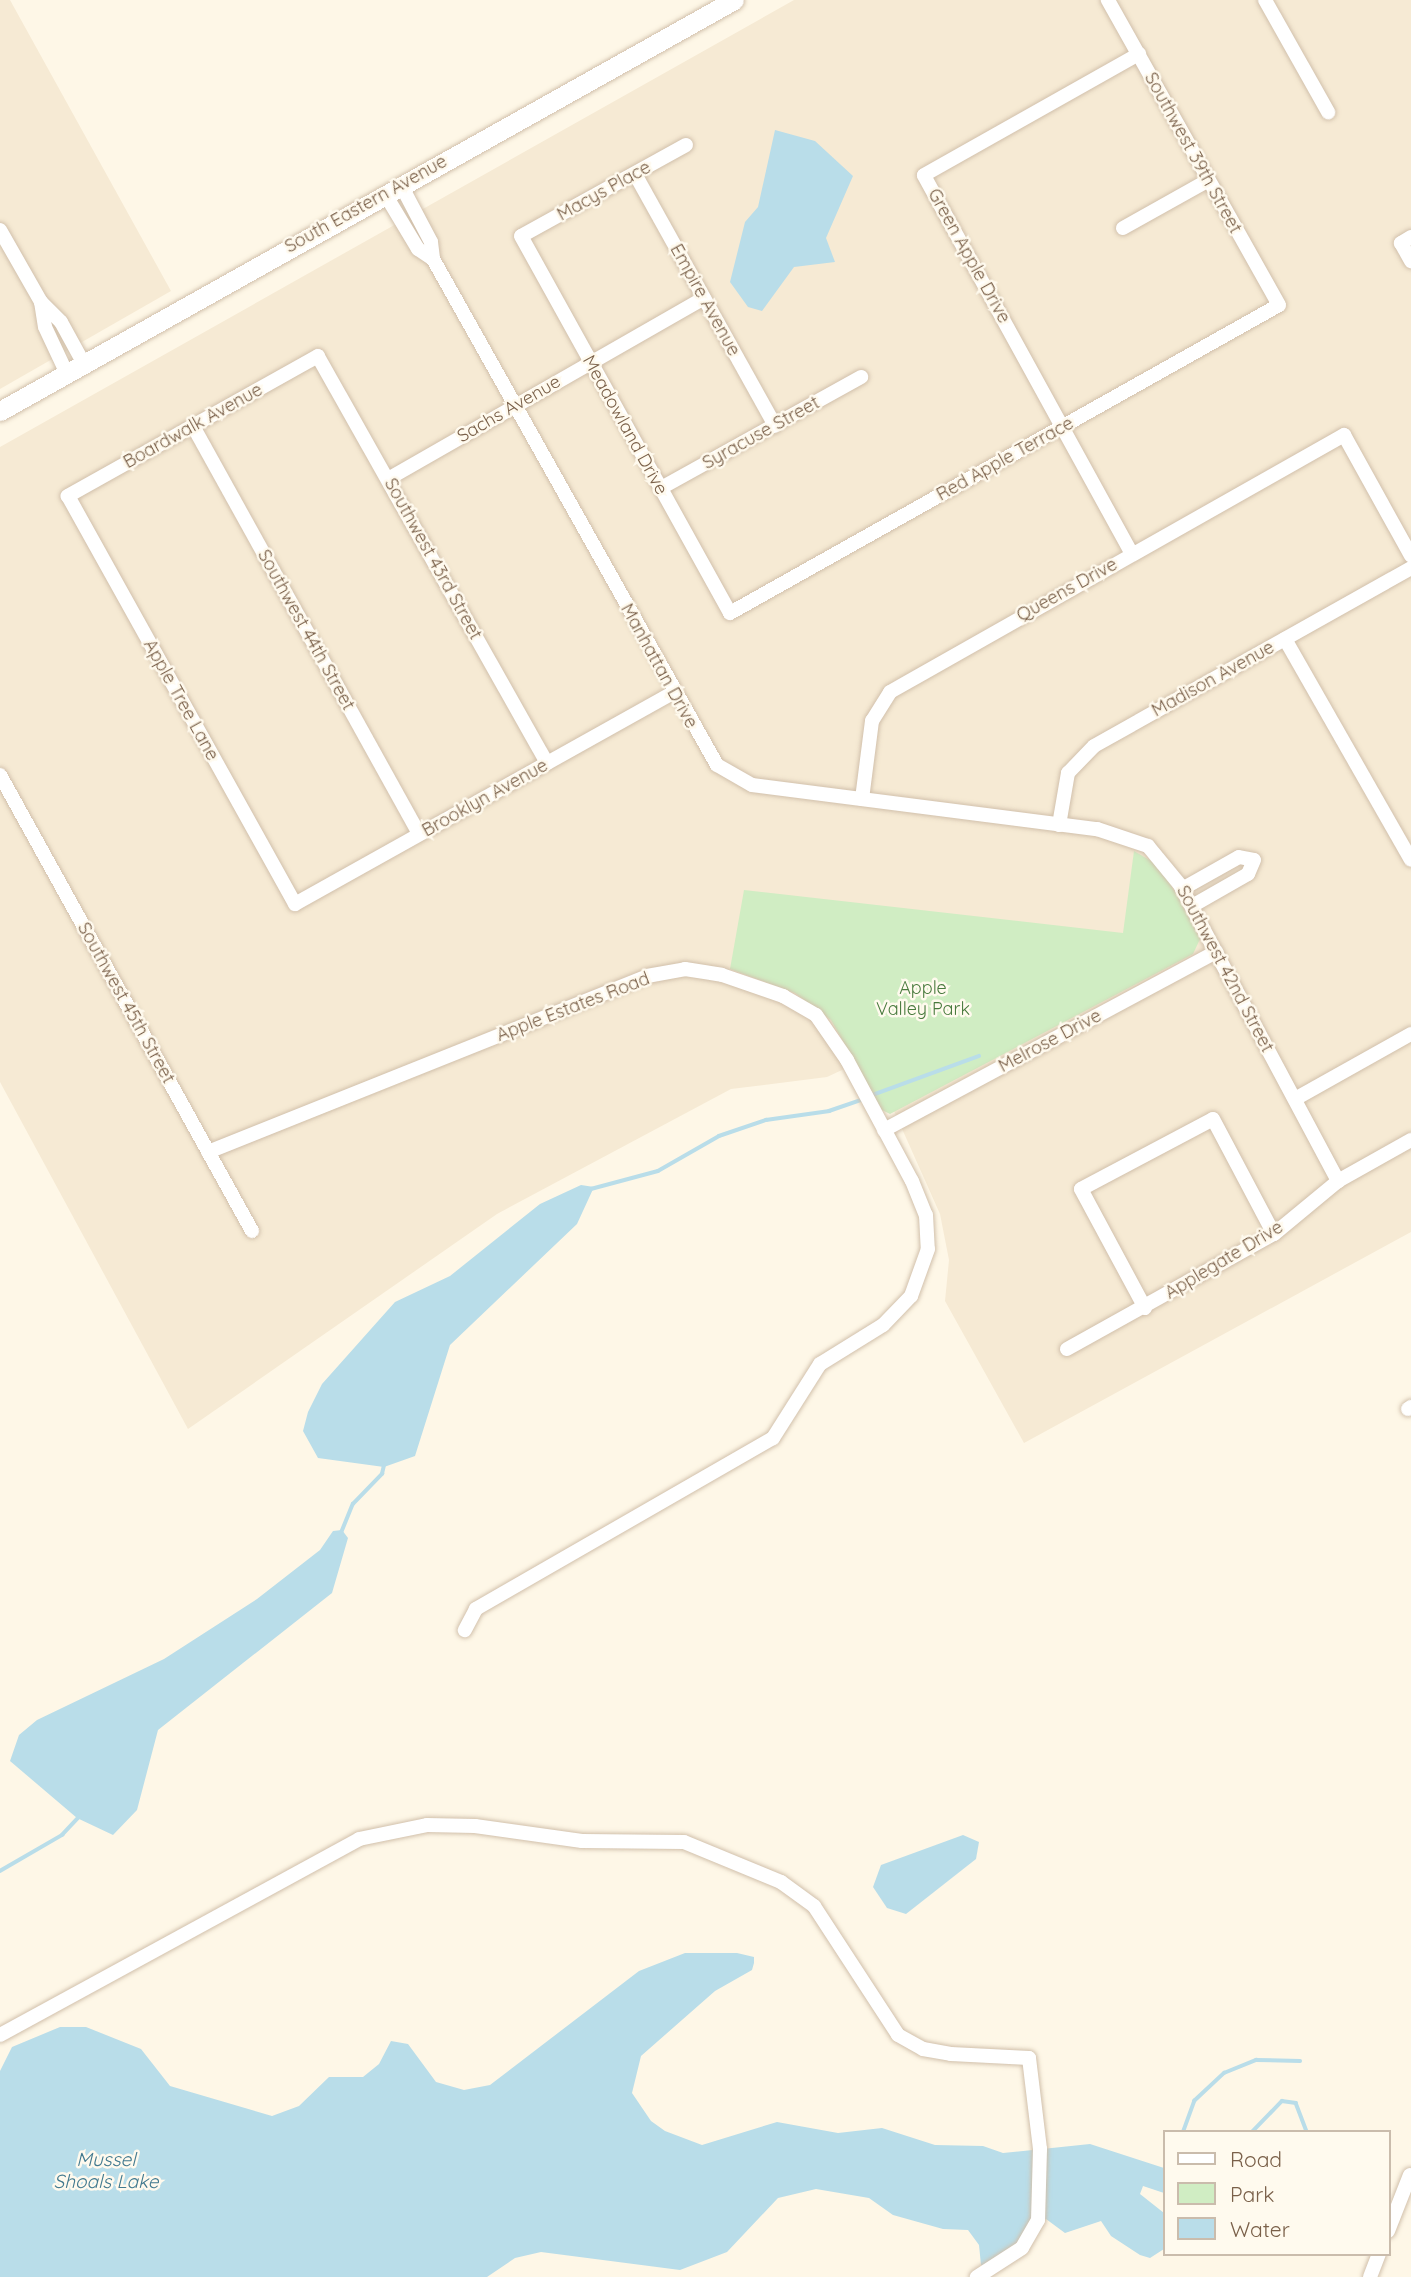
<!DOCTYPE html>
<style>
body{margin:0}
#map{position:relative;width:1411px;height:2277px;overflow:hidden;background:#fef7e7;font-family:Quicksand,sans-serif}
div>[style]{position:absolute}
.residential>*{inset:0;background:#f6ead4}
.green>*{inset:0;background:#d0edc3}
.water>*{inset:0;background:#b9dde9}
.stream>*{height:3.5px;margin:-1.75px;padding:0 1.75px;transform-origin:1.75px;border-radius:1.75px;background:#b9dde9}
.roads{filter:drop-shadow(0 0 2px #d1c0ab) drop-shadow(0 0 2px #d1c0ab)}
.street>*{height:14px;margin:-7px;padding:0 7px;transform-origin:7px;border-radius:7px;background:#fff}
.secondary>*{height:19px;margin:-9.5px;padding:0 9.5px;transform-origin:9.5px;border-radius:9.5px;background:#fff}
span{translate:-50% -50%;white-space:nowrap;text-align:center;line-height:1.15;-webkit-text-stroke:5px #fffaee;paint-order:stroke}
.street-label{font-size:18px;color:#7a6049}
.park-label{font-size:18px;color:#487a3d}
.water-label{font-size:19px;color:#41798f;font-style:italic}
.legend{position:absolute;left:1163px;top:2130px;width:228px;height:126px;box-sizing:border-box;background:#fffaee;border:2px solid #cabcac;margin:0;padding:9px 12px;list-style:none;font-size:21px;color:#7a6049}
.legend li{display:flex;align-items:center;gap:14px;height:35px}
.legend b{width:35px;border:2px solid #cabcac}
</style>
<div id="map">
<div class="residential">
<div style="clip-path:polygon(0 0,10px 0,171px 291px,0 389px)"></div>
<div style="clip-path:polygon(794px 0,1411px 0,1411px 1232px,1024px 1443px,945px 1301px,949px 1260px,940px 1214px,870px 1057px,827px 1077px,731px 1089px,497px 1214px,188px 1429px,0 1082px,0 447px)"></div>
</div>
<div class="green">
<div style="clip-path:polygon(1134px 851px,1158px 865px,1175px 892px,1200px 939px,1193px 954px,890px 1114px,882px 1110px,831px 1020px,795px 993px,730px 969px,744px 890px,1123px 933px)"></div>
</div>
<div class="water">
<div style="clip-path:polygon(775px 130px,815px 141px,853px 176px,826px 238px,835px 262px,794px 267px,762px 311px,748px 307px,730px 282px,745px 222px,758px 207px)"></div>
<div style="clip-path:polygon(581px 1185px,594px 1187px,577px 1224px,450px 1345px,415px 1456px,384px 1467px,318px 1458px,303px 1431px,308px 1412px,322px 1384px,395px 1302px,450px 1276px,540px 1204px)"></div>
<div style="clip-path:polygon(333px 1531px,342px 1530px,348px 1538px,332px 1593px,158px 1730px,137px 1810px,113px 1835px,77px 1818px,10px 1761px,19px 1735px,37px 1720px,164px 1659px,257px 1599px,320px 1550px)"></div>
<div style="clip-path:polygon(963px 1835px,979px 1842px,976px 1859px,906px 1914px,887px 1908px,873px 1887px,881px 1865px)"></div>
<div style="clip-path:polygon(685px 1953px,737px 1953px,754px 1957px,754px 1963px,752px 1970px,715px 1991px,641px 2056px,632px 2093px,651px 2121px,665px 2131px,702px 2145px,777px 2122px,838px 2133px,882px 2128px,935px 2145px,983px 2146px,1003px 2153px,1090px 2144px,1164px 2168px,1164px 2193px,1143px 2186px,1140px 2194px,1164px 2213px,1164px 2249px,1150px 2258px,1140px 2255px,1111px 2236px,1101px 2221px,1065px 2233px,1046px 2219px,1032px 2219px,1021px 2242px,989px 2266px,981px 2265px,979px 2245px,968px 2230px,943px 2229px,893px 2215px,869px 2198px,816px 2189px,778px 2198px,727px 2252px,680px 2270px,541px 2252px,515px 2258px,487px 2277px,0 2277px,0 2071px,12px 2047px,60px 2027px,86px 2027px,141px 2049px,170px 2086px,272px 2116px,299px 2106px,329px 2077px,363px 2077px,379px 2064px,391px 2041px,408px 2044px,436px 2082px,464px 2090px,490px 2085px,639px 1971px)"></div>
</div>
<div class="stream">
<div style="left:870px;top:1096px;width:116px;rotate:-20.2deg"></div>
<div style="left:591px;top:1189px;width:69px;rotate:-15deg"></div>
<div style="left:658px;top:1171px;width:70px;rotate:-29.8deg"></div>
<div style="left:719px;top:1136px;width:50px;rotate:-18.8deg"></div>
<div style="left:766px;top:1120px;width:64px;rotate:-8.1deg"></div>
<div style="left:829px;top:1111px;width:36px;rotate:-19deg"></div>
<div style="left:341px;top:1533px;width:31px;rotate:-68deg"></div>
<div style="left:353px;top:1504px;width:42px;rotate:-46deg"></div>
<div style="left:382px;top:1474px;width:9px;rotate:-77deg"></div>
<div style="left:0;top:1871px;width:72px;rotate:-30.1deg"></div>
<div style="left:62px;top:1835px;width:25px;rotate:-47deg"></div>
<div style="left:1183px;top:2132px;width:33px;rotate:-70deg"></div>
<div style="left:1194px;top:2101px;width:41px;rotate:-43deg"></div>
<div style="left:1224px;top:2073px;width:35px;rotate:-22deg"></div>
<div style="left:1256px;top:2060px;width:44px;rotate:1.3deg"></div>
<div style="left:1252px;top:2132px;width:43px;rotate:-45.9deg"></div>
<div style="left:1282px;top:2101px;width:14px;rotate:8deg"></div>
<div style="left:1296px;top:2103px;width:31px;rotate:69deg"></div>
</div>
<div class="roads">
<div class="street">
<div style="left:1265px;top:0;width:129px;rotate:60.6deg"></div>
<div style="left:686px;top:145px;width:188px;rotate:151.1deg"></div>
<div style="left:521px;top:236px;width:431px;rotate:61deg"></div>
<div style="left:730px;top:613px;width:629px;rotate:-29.29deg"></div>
<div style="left:1279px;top:305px;width:350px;rotate:-119.3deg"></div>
<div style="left:635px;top:174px;width:288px;rotate:60.9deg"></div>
<div style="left:401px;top:185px;width:64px;rotate:62.2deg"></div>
<div style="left:431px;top:242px;width:17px;rotate:83deg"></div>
<div style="left:433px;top:259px;width:580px;rotate:60.7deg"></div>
<div style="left:717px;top:765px;width:40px;rotate:29.7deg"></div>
<div style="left:752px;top:785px;width:348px;rotate:7.3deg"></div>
<div style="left:1097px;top:829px;width:54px;rotate:18.4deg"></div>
<div style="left:1148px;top:846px;width:50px;rotate:50.6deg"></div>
<div style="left:1180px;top:885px;width:336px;rotate:61.9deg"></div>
<div style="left:385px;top:194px;width:64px;rotate:59deg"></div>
<div style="left:418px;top:249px;width:18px;rotate:34deg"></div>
<div style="left:1123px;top:228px;width:98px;rotate:-29.2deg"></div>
<div style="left:0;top:230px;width:83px;rotate:60.3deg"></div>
<div style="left:41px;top:302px;width:28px;rotate:45deg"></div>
<div style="left:61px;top:322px;width:48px;rotate:61.3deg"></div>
<div style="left:1411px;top:237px;width:12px;rotate:149deg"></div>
<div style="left:1401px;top:243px;width:21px;rotate:61deg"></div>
<div style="left:41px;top:302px;width:25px;rotate:81deg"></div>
<div style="left:45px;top:327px;width:52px;rotate:64.9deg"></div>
<div style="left:193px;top:426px;width:466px;rotate:61deg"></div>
<div style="left:388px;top:479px;width:364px;rotate:-29.8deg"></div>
<div style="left:661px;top:488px;width:229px;rotate:-29deg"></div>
<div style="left:1132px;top:554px;width:432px;rotate:-118.8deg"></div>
<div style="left:924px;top:175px;width:247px;rotate:-29.4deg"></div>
<div style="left:1285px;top:639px;width:254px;rotate:60.3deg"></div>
<div style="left:547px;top:763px;width:467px;rotate:-119.4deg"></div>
<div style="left:318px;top:356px;width:287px;rotate:150.8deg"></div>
<div style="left:68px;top:496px;width:467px;rotate:60.9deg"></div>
<div style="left:295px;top:904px;width:435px;rotate:-29.2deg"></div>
<div style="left:0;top:775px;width:521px;rotate:61.07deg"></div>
<div style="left:862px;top:799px;width:79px;rotate:-82.7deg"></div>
<div style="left:872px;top:721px;width:34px;rotate:-58deg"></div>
<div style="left:890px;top:692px;width:522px;rotate:-29.51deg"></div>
<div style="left:1344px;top:435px;width:138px;rotate:61deg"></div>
<div style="left:1059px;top:825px;width:53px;rotate:-80.2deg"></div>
<div style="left:1068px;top:773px;width:37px;rotate:-46deg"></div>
<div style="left:1094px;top:746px;width:364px;rotate:-29.3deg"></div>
<div style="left:1182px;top:889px;width:65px;rotate:-29.3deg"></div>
<div style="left:1239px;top:857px;width:15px;rotate:11deg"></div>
<div style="left:1254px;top:860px;width:15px;rotate:113deg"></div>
<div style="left:1248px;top:874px;width:64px;rotate:150.3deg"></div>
<div style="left:1295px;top:1099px;width:133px;rotate:-29.3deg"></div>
<div style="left:884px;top:1130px;width:377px;rotate:-28.2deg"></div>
<div style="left:208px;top:1152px;width:473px;rotate:-21.8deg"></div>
<div style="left:647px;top:976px;width:39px;rotate:-10deg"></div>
<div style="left:685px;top:969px;width:37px;rotate:9deg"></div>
<div style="left:722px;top:975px;width:65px;rotate:19deg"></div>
<div style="left:783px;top:996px;width:38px;rotate:30deg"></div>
<div style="left:816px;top:1015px;width:55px;rotate:55.4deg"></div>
<div style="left:847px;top:1060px;width:137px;rotate:61.8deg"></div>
<div style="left:912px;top:1181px;width:37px;rotate:68deg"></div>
<div style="left:926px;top:1215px;width:34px;rotate:87deg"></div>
<div style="left:928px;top:1249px;width:50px;rotate:109.9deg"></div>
<div style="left:911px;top:1296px;width:40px;rotate:134deg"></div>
<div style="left:883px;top:1325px;width:74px;rotate:148.2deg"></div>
<div style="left:820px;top:1364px;width:88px;rotate:122.4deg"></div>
<div style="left:773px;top:1438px;width:343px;rotate:150.1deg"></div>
<div style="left:476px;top:1609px;width:24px;rotate:118deg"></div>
<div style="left:1145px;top:1308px;width:135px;rotate:-118.3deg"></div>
<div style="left:1081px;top:1189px;width:149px;rotate:-27.9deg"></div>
<div style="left:1213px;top:1119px;width:130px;rotate:62.1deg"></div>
<div style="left:1067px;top:1349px;width:237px;rotate:-29.1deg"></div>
<div style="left:1274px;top:1234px;width:83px;rotate:-39.6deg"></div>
<div style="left:1338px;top:1181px;width:84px;rotate:-29.3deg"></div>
<div style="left:1408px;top:1409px;width:4px;rotate:-34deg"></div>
<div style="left:0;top:2035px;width:409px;rotate:-28.6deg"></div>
<div style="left:359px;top:1839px;width:69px;rotate:-11.6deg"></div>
<div style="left:427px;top:1825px;width:48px;rotate:1.2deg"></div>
<div style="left:475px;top:1826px;width:108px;rotate:8deg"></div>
<div style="left:582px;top:1841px;width:102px;rotate:0.6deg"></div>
<div style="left:684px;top:1842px;width:105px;rotate:22.4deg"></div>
<div style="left:781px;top:1882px;width:41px;rotate:36deg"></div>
<div style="left:814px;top:1906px;width:154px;rotate:56.9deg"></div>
<div style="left:898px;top:2035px;width:29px;rotate:29deg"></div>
<div style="left:923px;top:2049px;width:28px;rotate:10deg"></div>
<div style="left:951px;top:2054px;width:78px;rotate:2.9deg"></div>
<div style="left:1029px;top:2058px;width:92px;rotate:83.1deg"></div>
<div style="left:1040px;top:2149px;width:71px;rotate:91.6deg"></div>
<div style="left:1038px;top:2220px;width:32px;rotate:120deg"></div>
<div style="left:1022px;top:2248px;width:54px;rotate:147.2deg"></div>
<div style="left:1388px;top:2231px;width:60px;rotate:-68.6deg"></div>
<div style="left:1370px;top:2277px;width:25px;rotate:-69deg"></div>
</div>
<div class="secondary">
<div style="left:0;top:411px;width:841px;rotate:-29.25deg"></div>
</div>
</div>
<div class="street-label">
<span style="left:1193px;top:153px;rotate:61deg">Southwest 39th Street</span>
<span style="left:604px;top:191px;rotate:-29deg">Macys Place</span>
<span style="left:366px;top:204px;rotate:-29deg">South Eastern Avenue</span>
<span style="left:969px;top:256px;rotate:61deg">Green Apple Drive</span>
<span style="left:705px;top:300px;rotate:61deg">Empire Avenue</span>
<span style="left:509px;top:409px;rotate:-30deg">Sachs Avenue</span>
<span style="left:625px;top:425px;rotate:61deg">Meadowland Drive</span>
<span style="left:193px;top:426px;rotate:-29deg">Boardwalk Avenue</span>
<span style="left:761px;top:433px;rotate:-29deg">Syracuse Street</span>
<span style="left:1005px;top:459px;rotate:-29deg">Red Apple Terrace</span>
<span style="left:433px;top:559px;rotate:61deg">Southwest 43rd Street</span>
<span style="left:1067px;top:590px;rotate:-29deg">Queens Drive</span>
<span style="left:306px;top:630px;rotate:61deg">Southwest 44th Street</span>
<span style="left:659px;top:666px;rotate:61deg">Manhattan Drive</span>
<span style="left:1213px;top:679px;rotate:-29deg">Madison Avenue</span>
<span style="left:181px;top:700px;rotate:61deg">Apple Tree Lane</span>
<span style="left:485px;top:798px;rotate:-29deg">Brooklyn Avenue</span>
<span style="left:1225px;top:969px;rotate:62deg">Southwest 42nd Street</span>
<span style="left:126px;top:1003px;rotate:61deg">Southwest 45th Street</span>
<span style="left:573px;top:1007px;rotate:-21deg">Apple Estates Road</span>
<span style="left:1050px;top:1041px;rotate:-28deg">Melrose Drive</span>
<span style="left:1224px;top:1260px;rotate:-31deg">Applegate Drive</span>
</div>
<div class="park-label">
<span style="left:923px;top:999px">Apple<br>Valley Park</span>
</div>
<div class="water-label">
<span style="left:106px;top:2171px">Mussel<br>Shoals Lake</span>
</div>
<ul class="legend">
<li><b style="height:9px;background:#fff"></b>Road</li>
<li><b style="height:19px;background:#d0edc3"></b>Park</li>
<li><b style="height:19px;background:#b9dde9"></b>Water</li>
</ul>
</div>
